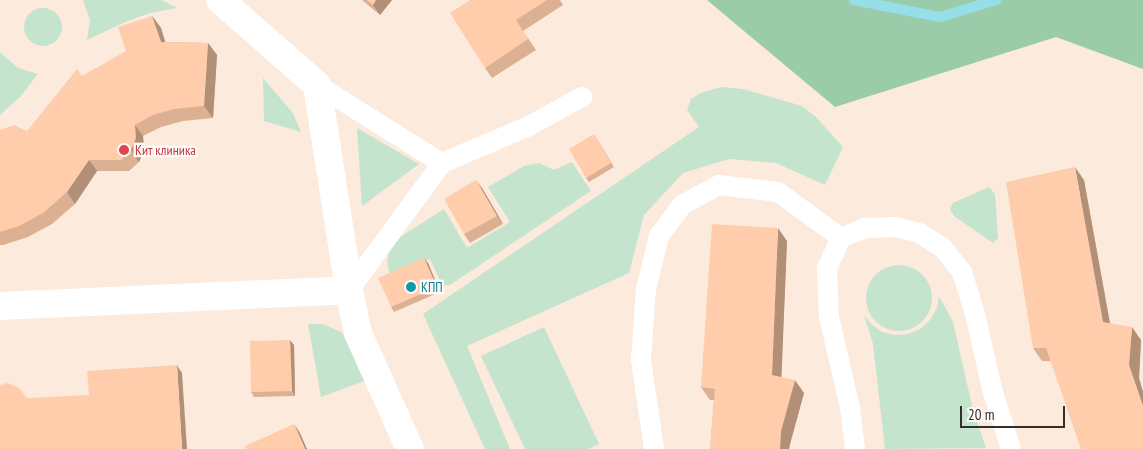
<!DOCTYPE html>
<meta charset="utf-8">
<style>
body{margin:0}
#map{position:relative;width:1143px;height:449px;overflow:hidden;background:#fceadd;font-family:"PT Sans Narrow",sans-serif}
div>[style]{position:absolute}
.green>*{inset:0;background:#c5e4cd}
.round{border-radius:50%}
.forest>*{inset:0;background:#9acca9}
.stream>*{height:10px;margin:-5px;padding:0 5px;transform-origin:5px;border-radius:5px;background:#97dfe8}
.service>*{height:20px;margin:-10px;padding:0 10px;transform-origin:10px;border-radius:10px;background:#fff}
.minor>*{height:28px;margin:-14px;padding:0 14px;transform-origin:14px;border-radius:14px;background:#fff}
.wall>*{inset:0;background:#dbb093}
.shaded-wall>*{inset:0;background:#b29078}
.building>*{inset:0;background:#ffcdab}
.dots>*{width:14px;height:14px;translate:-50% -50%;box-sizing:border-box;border:2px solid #fefaf8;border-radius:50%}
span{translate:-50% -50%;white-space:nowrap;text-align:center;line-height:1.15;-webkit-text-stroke:4.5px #fefaf8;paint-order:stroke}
.health-label{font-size:14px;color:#be3a42}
.left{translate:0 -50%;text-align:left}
.culture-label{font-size:14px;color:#0d838f}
.scale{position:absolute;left:960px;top:406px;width:105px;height:22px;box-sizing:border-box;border:2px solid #352e29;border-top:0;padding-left:6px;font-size:15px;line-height:18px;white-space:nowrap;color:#352e29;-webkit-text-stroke:4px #fefaf8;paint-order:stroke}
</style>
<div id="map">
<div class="green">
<div style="clip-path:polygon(83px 0,162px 0,177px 8px,150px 13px,125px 22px,87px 40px,90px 20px)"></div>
<div class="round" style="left:24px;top:8px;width:38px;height:38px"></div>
<div style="clip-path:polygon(0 52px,18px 68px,38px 74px,20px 97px,0 115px)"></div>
<div style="clip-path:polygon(263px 78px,293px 113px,301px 132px,264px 121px)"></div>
<div style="clip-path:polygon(721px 87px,743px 89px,802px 106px,816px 117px,843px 147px,825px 185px,776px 163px,729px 159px,683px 173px,644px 215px,629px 273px,467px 346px,510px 449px,485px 449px,423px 314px,699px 127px,687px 110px,691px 99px,701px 93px)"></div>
<div style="clip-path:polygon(357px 128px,419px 164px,362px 206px)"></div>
<div style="clip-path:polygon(572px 162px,591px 191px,450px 285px,442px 285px,430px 259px,390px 275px,387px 263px,389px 250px,397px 239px,444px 209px,467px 248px,510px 222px,488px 187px,524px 166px,539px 163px,554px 170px)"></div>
<div style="clip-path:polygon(989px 187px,995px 194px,998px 238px,993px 243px,954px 216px,950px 209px,953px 203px)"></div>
<div class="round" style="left:866px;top:265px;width:66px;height:66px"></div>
<div style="clip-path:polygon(939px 296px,953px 322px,973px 410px,986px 448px,885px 449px,873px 344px,864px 315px,872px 325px,882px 332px,895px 335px,908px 334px,920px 329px,930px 320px,937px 308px)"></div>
<div style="clip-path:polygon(308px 324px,323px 324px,341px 332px,350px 344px,367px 380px,321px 397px)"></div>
<div style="clip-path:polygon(544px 327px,599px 444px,588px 449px,525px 449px,481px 356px)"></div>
</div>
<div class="forest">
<div style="clip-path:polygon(707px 0,1143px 0,1143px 69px,1056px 37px,835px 107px)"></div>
</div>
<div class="stream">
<div style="left:854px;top:0;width:88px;rotate:11.2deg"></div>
<div style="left:940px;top:17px;width:59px;rotate:-16.9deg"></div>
</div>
<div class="service">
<div style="left:317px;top:85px;width:147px;rotate:32deg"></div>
<div style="left:841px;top:238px;width:33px;rotate:115deg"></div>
<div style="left:827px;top:268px;width:49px;rotate:87.7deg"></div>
<div style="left:829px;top:317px;width:93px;rotate:77deg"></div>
<div style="left:850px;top:408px;width:41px;rotate:83deg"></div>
<div style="left:349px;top:290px;width:157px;rotate:-53.8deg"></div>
<div style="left:442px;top:163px;width:92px;rotate:-23deg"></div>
<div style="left:527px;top:127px;width:63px;rotate:-28.6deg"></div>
<div style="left:654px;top:449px;width:90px;rotate:-98.3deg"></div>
<div style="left:641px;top:360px;width:71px;rotate:-86deg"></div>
<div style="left:646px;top:289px;width:55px;rotate:-76.2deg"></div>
<div style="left:659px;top:236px;width:39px;rotate:-53deg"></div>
<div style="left:682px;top:205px;width:42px;rotate:-28.4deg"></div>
<div style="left:719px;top:185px;width:59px;rotate:6.8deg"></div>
<div style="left:778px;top:192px;width:78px;rotate:36.1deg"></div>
<div style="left:841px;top:238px;width:25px;rotate:-23deg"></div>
<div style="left:864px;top:228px;width:31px;rotate:-2deg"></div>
<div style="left:895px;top:227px;width:25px;rotate:14deg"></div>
<div style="left:919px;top:233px;width:28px;rotate:32deg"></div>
<div style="left:943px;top:248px;width:31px;rotate:52deg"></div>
<div style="left:962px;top:272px;width:44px;rotate:72.8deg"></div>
<div style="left:975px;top:314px;width:77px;rotate:77.2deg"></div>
<div style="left:992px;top:389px;width:63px;rotate:72.4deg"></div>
</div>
<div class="minor">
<div style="left:220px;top:0;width:129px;rotate:41.2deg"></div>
<div style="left:317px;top:85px;width:207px;rotate:81.1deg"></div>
<div style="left:349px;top:290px;width:44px;rotate:78.2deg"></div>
<div style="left:358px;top:333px;width:127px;rotate:65.9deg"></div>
<div style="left:0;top:306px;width:349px;rotate:-2.6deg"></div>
</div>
<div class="wall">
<div style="clip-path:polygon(362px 0,392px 0,380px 15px)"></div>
<div style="clip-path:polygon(470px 0,560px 0,563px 5px,523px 31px,536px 50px,492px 78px,485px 68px)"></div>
<div style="clip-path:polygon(152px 16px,161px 28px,165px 42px,208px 43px,217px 55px,213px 118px,183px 121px,161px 127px,143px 136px,144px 150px,139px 162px,129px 171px,97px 171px,75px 204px,52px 224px,28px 237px,3px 245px,0 245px,0 130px,27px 131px,126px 51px)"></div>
<div style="clip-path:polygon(597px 139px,614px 167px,589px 182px,586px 178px)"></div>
<div style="clip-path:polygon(1084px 180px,1110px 323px,1141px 340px,1139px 378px,1143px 392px,1143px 449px,1050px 361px,1042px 361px,1033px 348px)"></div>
<div style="clip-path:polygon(482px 188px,503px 224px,470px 243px,464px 234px)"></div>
<div style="clip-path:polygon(787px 241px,781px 377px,804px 393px,790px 444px,789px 449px,710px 449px,714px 400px,710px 400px,701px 387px)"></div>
<div style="clip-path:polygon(428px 263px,440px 292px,394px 312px,391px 307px)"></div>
<div style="clip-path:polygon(294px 345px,295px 396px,254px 397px,251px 392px)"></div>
</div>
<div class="shaded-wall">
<div style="clip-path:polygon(376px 0,392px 0,380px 15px,373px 5px)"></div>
<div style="clip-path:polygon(152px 16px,161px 28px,169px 54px,161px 42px)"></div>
<div style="clip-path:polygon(208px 43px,217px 55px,213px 118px,204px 106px)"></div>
<div style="clip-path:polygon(135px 125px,143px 136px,144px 150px,139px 162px,131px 150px)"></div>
<div style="clip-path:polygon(89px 160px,97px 171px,75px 204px,67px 192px)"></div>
<div style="clip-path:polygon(1075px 167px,1084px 180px,1112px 335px,1103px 322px)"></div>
<div style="clip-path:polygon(476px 180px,482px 188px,503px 224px,497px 216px)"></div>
<div style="clip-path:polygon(778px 228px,787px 241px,781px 388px,772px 375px)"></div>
<div style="clip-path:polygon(424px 258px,428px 263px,440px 292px,437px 287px)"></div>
<div style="clip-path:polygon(1132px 327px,1141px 340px,1139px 378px,1143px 392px,1143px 406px,1129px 365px)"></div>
<div style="clip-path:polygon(290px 340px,294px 345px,295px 396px,292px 391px)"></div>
<div style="clip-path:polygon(177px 365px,182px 373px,187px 449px,182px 449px)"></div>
<div style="clip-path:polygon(795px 380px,804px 393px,790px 444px,789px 449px,780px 449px,781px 431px)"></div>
<div style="clip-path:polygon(294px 424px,300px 433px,307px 449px,305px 449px)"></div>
</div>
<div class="building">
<div style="clip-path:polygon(367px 0,376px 0,373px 5px)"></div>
<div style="clip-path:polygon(470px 0,547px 0,516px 20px,528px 39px,485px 68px,450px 13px)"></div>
<div style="clip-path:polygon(152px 16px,161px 42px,208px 43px,204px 106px,174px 109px,153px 115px,135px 125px,136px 138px,131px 150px,121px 160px,89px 160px,67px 192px,43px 213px,19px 226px,0 232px,0 130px,14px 125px,27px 131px,77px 69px,82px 76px,126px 51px,118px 27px)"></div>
<div style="clip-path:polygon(594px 134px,611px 163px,586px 178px,569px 149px)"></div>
<div style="clip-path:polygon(1075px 167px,1103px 322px,1132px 327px,1129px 365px,1143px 406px,1143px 449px,1081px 449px,1046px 348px,1033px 348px,1006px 182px)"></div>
<div style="clip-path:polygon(476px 180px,497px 216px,464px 234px,444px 199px)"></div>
<div style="clip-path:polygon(712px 224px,778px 228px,772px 375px,795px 380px,781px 431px,780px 449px,710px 449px,715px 389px,701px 387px)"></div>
<div style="clip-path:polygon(424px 258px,437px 287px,391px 307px,378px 278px)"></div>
<div style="clip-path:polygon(290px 340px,292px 391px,251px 392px,250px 341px)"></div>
<div style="clip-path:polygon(177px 365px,182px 449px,0 449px,0 385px,8px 383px,19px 388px,27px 398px,89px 395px,87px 371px)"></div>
<div style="clip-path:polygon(294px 424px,305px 449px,247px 449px,245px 446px)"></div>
</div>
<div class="dots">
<div style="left:124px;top:150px;background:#e0444e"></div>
<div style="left:411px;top:287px;background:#0f9aa8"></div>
</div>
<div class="health-label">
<span class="left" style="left:135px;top:150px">Кит клиника</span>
</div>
<div class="culture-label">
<span class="left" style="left:421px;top:287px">КПП</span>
</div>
<div class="scale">20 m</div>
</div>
